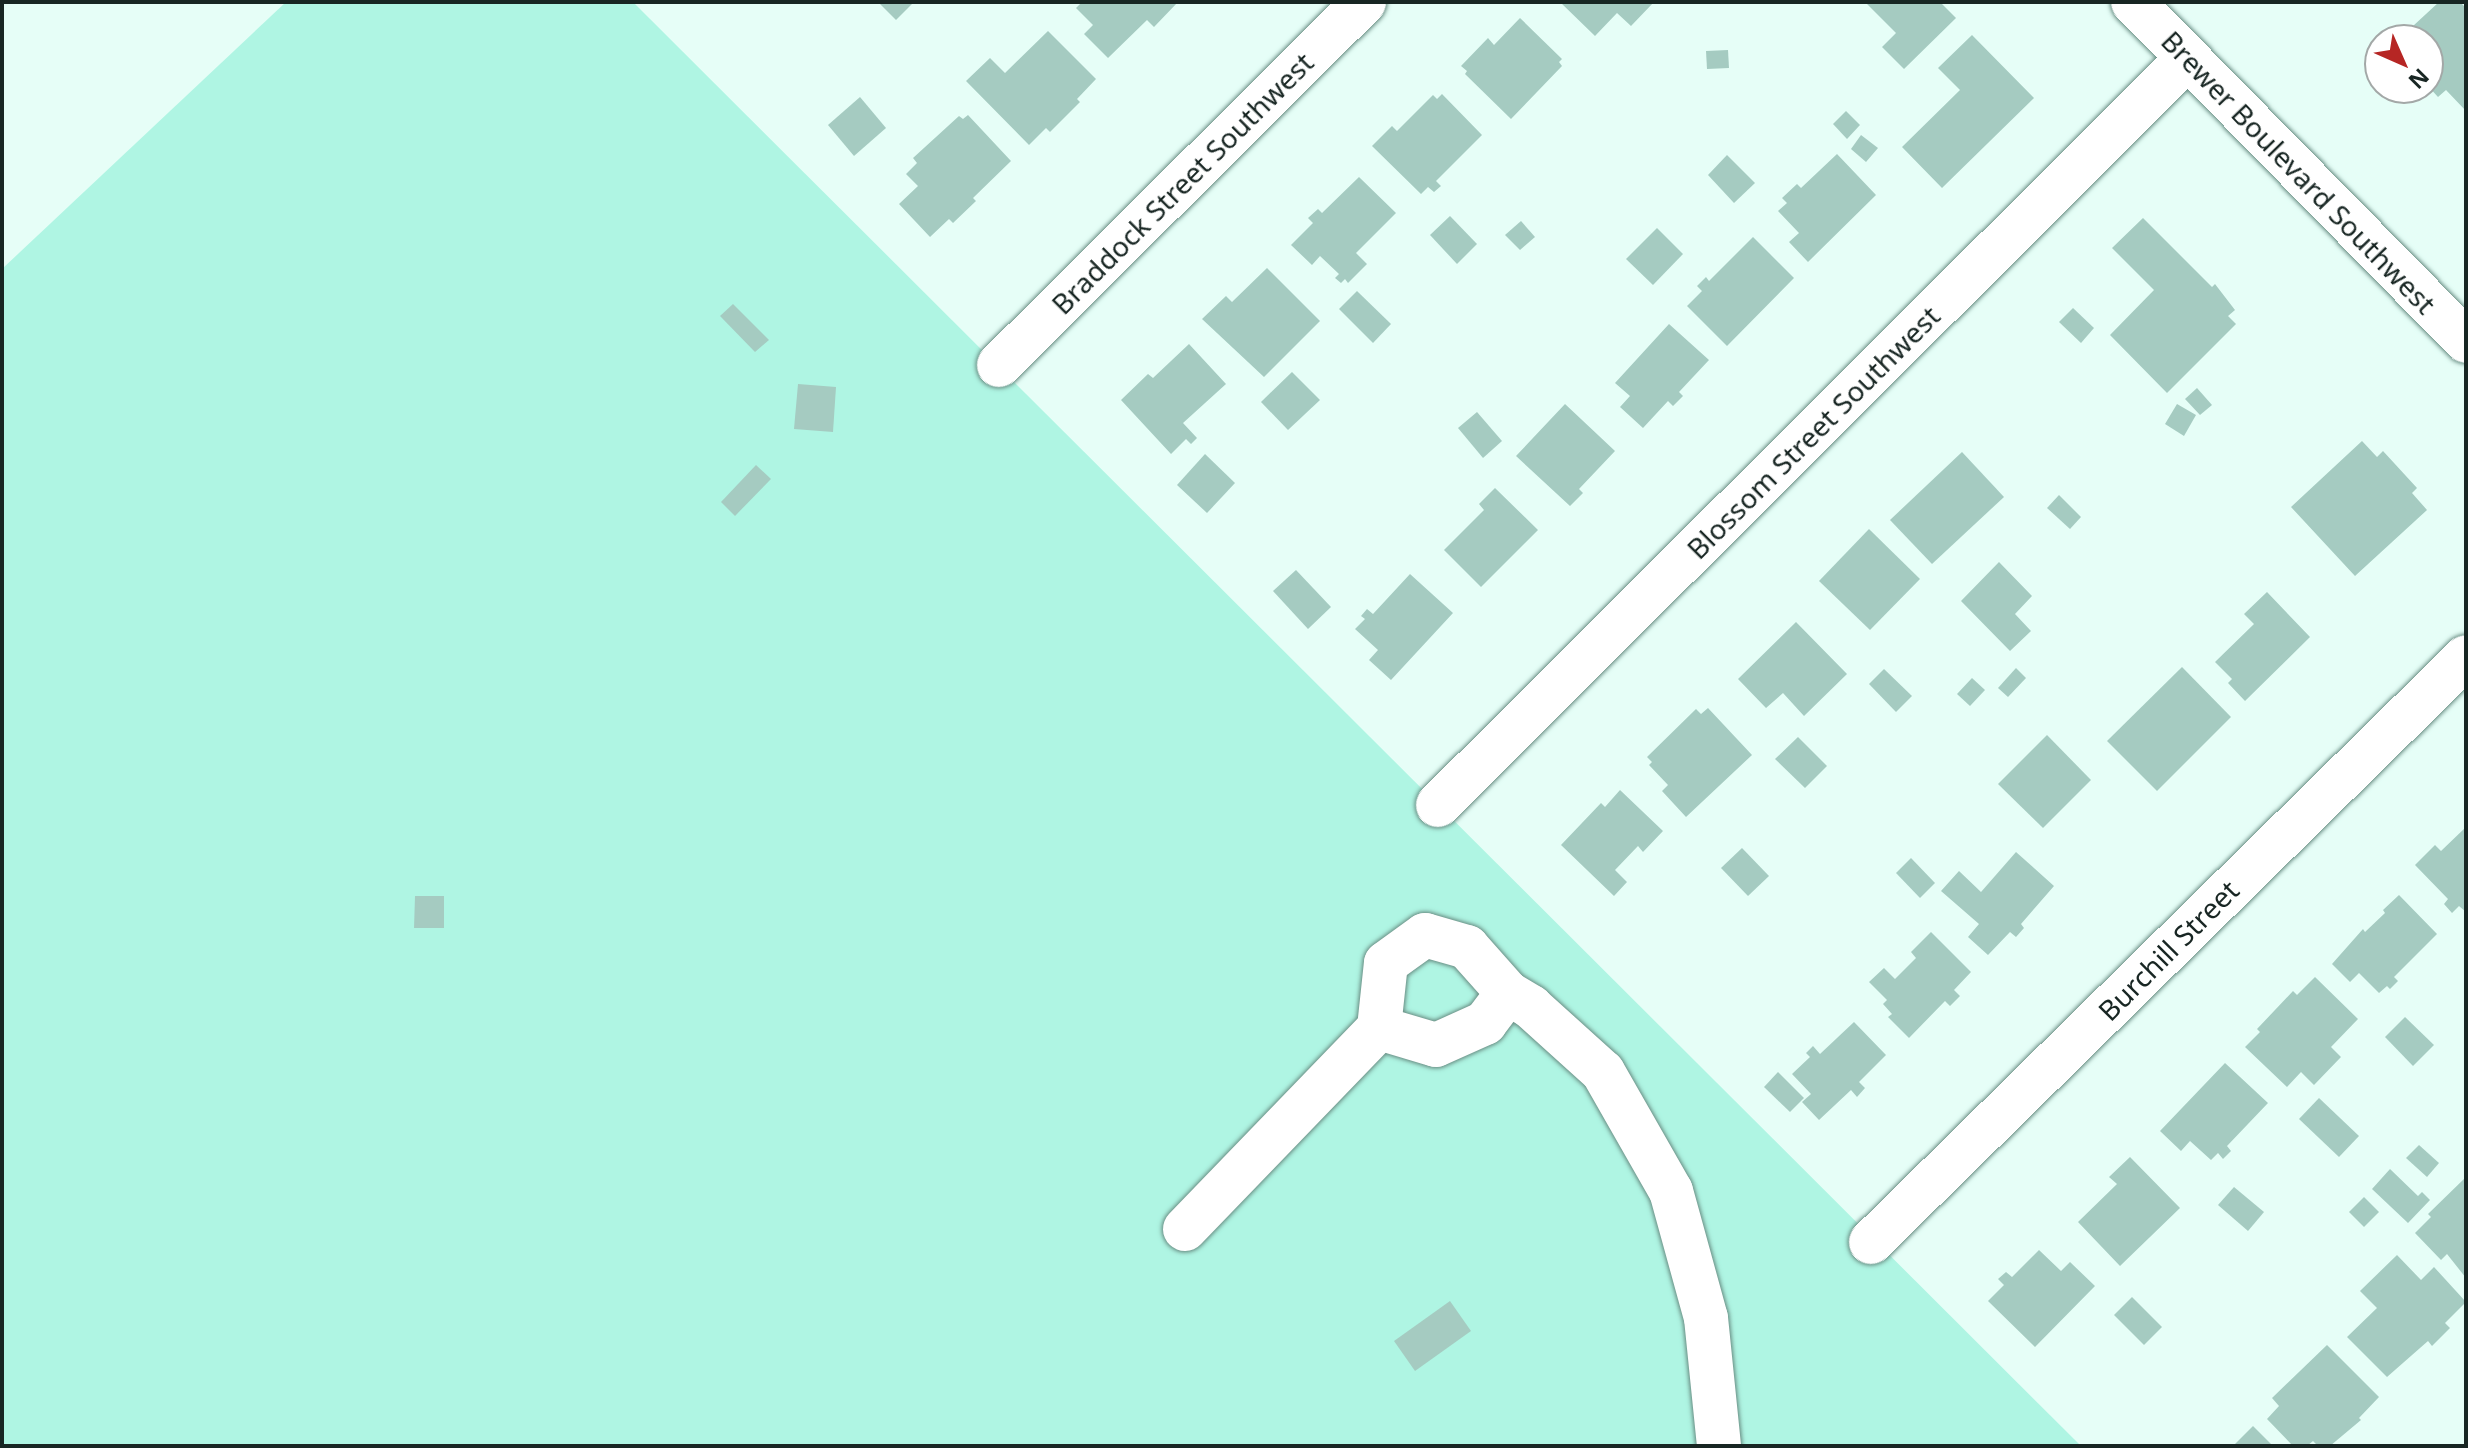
<!DOCTYPE html>
<style>
body{margin:0}
#map{position:relative;width:2468px;height:1448px;overflow:hidden;background:#e6fef7;font-family:"Noto Sans",sans-serif}
div>[style]{position:absolute}
.green>*{inset:0;background:#aff5e3}
.building>*{inset:0;background:#a5cbc1}
.roads{filter:drop-shadow(0 0 2px #698e84) drop-shadow(0 0 2px #698e84)}
.minor>*{height:44px;margin:-22px;padding:0 22px;transform-origin:22px;border-radius:22px;background:#fff}
span{translate:-50% -50%;white-space:nowrap;text-align:center;line-height:1.15;-webkit-text-stroke:6px #fff;paint-order:stroke}
.street-label{font-size:28px;color:#182623}
.frame{position:absolute;inset:0;border:4px solid #182623;pointer-events:none}
.north{position:absolute;left:2364px;top:24px;width:80px;height:80px;box-sizing:border-box;background:#fff;border:2px solid #a3a8a7;border-radius:50%;rotate:135deg;font-size:22px;font-weight:700;line-height:32px;text-align:center;color:#182623}
.north::after{content:'';display:block;margin:auto;width:28px;height:36px;background:#b62624;clip-path:polygon(50% 0,100% 100%,50% 72%,0 100%)}
</style>
<div id="map">
<div class="green">
<div style="clip-path:polygon(286px 2px,633px 2px,2081px 1446px,2px 1446px,2px 269px)"></div>
</div>
<div class="building">
<div style="clip-path:polygon(878px 2px,914px 2px,896px 20px)"></div>
<div style="clip-path:polygon(1082px 2px,1178px 2px,1154px 27px,1147px 20px,1108px 58px,1084px 34px,1093px 25px,1076px 8px)"></div>
<div style="clip-path:polygon(1560px 2px,1654px 2px,1631px 26px,1617px 13px,1595px 36px)"></div>
<div style="clip-path:polygon(1865px 2px,1940px 2px,1956px 18px,1904px 69px,1882px 47px,1896px 33px)"></div>
<div style="clip-path:polygon(2439px 2px,2460px 2px,2466px 8px,2466px 111px,2446px 90px,2438px 97px,2428px 86px,2428px 50px,2432px 46px,2413px 26px)"></div>
<div style="clip-path:polygon(1520px 18px,1562px 59px,1559px 62px,1562px 66px,1511px 119px,1465px 74px,1467px 71px,1461px 66px,1488px 38px,1494px 45px)"></div>
<div style="clip-path:polygon(1048px 31px,1096px 79px,1077px 99px,1080px 102px,1050px 132px,1046px 128px,1029px 145px,966px 81px,990px 58px,1005px 73px)"></div>
<div style="clip-path:polygon(1972px 35px,2034px 98px,1942px 188px,1902px 147px,1960px 90px,1938px 68px)"></div>
<div style="clip-path:polygon(1728px 50px,1729px 68px,1707px 69px,1706px 51px)"></div>
<div style="clip-path:polygon(1442px 94px,1482px 135px,1436px 181px,1441px 186px,1434px 192px,1428px 187px,1421px 194px,1372px 146px,1392px 126px,1397px 131px,1433px 95px,1437px 99px)"></div>
<div style="clip-path:polygon(860px 97px,886px 128px,854px 156px,828px 125px)"></div>
<div style="clip-path:polygon(1846px 111px,1860px 125px,1847px 139px,1833px 124px)"></div>
<div style="clip-path:polygon(968px 115px,1011px 161px,973px 198px,976px 201px,953px 223px,949px 219px,930px 237px,899px 204px,918px 186px,906px 174px,917px 163px,913px 158px,959px 116px,963px 119px)"></div>
<div style="clip-path:polygon(1861px 135px,1878px 148px,1866px 162px,1851px 149px)"></div>
<div style="clip-path:polygon(1837px 154px,1876px 195px,1808px 262px,1789px 242px,1799px 233px,1778px 211px,1787px 203px,1782px 198px,1797px 184px,1801px 188px)"></div>
<div style="clip-path:polygon(1727px 155px,1755px 183px,1734px 203px,1708px 175px)"></div>
<div style="clip-path:polygon(1359px 177px,1396px 213px,1356px 253px,1367px 264px,1348px 283px,1345px 279px,1341px 283px,1335px 278px,1339px 274px,1320px 256px,1312px 265px,1291px 245px,1313px 223px,1308px 218px,1318px 209px,1322px 213px)"></div>
<div style="clip-path:polygon(1450px 216px,1477px 244px,1457px 264px,1430px 235px)"></div>
<div style="clip-path:polygon(2143px 218px,2212px 287px,2215px 284px,2235px 310px,2228px 316px,2236px 324px,2167px 393px,2110px 335px,2154px 290px,2112px 248px)"></div>
<div style="clip-path:polygon(1521px 221px,1535px 237px,1520px 250px,1505px 235px)"></div>
<div style="clip-path:polygon(1657px 228px,1683px 254px,1653px 285px,1626px 259px)"></div>
<div style="clip-path:polygon(1753px 237px,1794px 278px,1727px 346px,1687px 306px,1702px 291px,1697px 286px,1706px 277px,1709px 281px)"></div>
<div style="clip-path:polygon(1267px 268px,1320px 321px,1264px 377px,1202px 319px,1226px 296px,1232px 302px)"></div>
<div style="clip-path:polygon(1357px 291px,1391px 324px,1373px 343px,1339px 309px)"></div>
<div style="clip-path:polygon(733px 304px,769px 340px,755px 352px,720px 316px)"></div>
<div style="clip-path:polygon(2073px 308px,2094px 328px,2081px 343px,2059px 322px)"></div>
<div style="clip-path:polygon(1669px 324px,1709px 360px,1679px 392px,1683px 396px,1673px 406px,1668px 401px,1643px 428px,1620px 407px,1630px 396px,1615px 383px)"></div>
<div style="clip-path:polygon(1189px 344px,1226px 384px,1183px 423px,1197px 438px,1191px 444px,1186px 439px,1171px 454px,1121px 400px,1148px 374px,1153px 378px)"></div>
<div style="clip-path:polygon(1292px 372px,1320px 400px,1288px 430px,1261px 402px)"></div>
<div style="clip-path:polygon(798px 384px,836px 387px,833px 432px,794px 429px)"></div>
<div style="clip-path:polygon(2197px 388px,2212px 405px,2200px 415px,2185px 399px)"></div>
<div style="clip-path:polygon(1565px 404px,1615px 451px,1579px 489px,1583px 493px,1570px 506px,1516px 456px)"></div>
<div style="clip-path:polygon(2177px 404px,2196px 415px,2184px 436px,2165px 424px)"></div>
<div style="clip-path:polygon(1477px 412px,1502px 441px,1483px 458px,1458px 428px)"></div>
<div style="clip-path:polygon(2362px 441px,2377px 457px,2383px 451px,2417px 488px,2412px 493px,2427px 510px,2355px 576px,2291px 507px)"></div>
<div style="clip-path:polygon(1962px 452px,2004px 497px,1932px 564px,1890px 520px)"></div>
<div style="clip-path:polygon(1205px 454px,1235px 483px,1207px 513px,1177px 485px)"></div>
<div style="clip-path:polygon(756px 465px,771px 479px,735px 516px,721px 502px)"></div>
<div style="clip-path:polygon(1495px 488px,1538px 530px,1481px 587px,1444px 550px,1484px 510px,1479px 504px)"></div>
<div style="clip-path:polygon(2059px 495px,2081px 517px,2070px 529px,2047px 508px)"></div>
<div style="clip-path:polygon(1869px 529px,1920px 579px,1870px 630px,1819px 581px)"></div>
<div style="clip-path:polygon(1999px 562px,2032px 596px,2015px 614px,2031px 631px,2010px 651px,1961px 601px)"></div>
<div style="clip-path:polygon(1296px 570px,1331px 607px,1308px 629px,1273px 591px)"></div>
<div style="clip-path:polygon(1410px 574px,1453px 613px,1391px 680px,1369px 660px,1378px 650px,1355px 629px,1365px 619px,1361px 616px,1367px 609px,1373px 614px)"></div>
<div style="clip-path:polygon(2267px 592px,2310px 637px,2245px 701px,2228px 683px,2232px 679px,2215px 662px,2254px 624px,2244px 614px)"></div>
<div style="clip-path:polygon(1796px 622px,1847px 674px,1804px 716px,1783px 693px,1766px 708px,1738px 679px)"></div>
<div style="clip-path:polygon(2182px 667px,2231px 717px,2157px 791px,2107px 741px)"></div>
<div style="clip-path:polygon(2016px 668px,2026px 678px,2008px 697px,1998px 688px)"></div>
<div style="clip-path:polygon(1884px 669px,1912px 696px,1896px 712px,1869px 684px)"></div>
<div style="clip-path:polygon(1972px 678px,1985px 690px,1970px 706px,1957px 694px)"></div>
<div style="clip-path:polygon(1708px 708px,1752px 755px,1686px 817px,1662px 791px,1668px 785px,1649px 765px,1652px 762px,1647px 757px,1696px 709px,1701px 714px)"></div>
<div style="clip-path:polygon(2047px 735px,2091px 780px,2043px 828px,1998px 784px)"></div>
<div style="clip-path:polygon(1798px 737px,1827px 766px,1805px 788px,1775px 759px)"></div>
<div style="clip-path:polygon(1620px 790px,1663px 831px,1643px 852px,1638px 846px,1615px 870px,1627px 882px,1614px 896px,1561px 845px,1601px 803px,1605px 807px)"></div>
<div style="clip-path:polygon(2466px 827px,2466px 912px,2459px 906px,2452px 913px,2444px 904px,2448px 899px,2415px 865px,2435px 845px,2441px 851px)"></div>
<div style="clip-path:polygon(1742px 848px,1769px 876px,1748px 896px,1721px 868px)"></div>
<div style="clip-path:polygon(2016px 852px,2054px 886px,2021px 924px,2024px 928px,2016px 937px,2010px 932px,1988px 955px,1968px 937px,1979px 924px,1941px 891px,1959px 871px,1981px 892px)"></div>
<div style="clip-path:polygon(1911px 858px,1935px 883px,1920px 898px,1896px 873px)"></div>
<div style="clip-path:polygon(2399px 895px,2437px 934px,2394px 977px,2398px 981px,2390px 989px,2387px 986px,2379px 993px,2359px 973px,2350px 982px,2332px 964px,2363px 929px,2365px 932px,2385px 913px,2383px 910px)"></div>
<div style="clip-path:polygon(415px 896px,444px 896px,444px 928px,414px 928px)"></div>
<div style="clip-path:polygon(1931px 932px,1971px 972px,1954px 990px,1960px 996px,1950px 1006px,1945px 1001px,1909px 1038px,1888px 1017px,1892px 1014px,1883px 1004px,1887px 1000px,1869px 982px,1884px 968px,1895px 979px,1916px 958px,1911px 952px)"></div>
<div style="clip-path:polygon(2315px 977px,2358px 1019px,2331px 1047px,2341px 1057px,2314px 1085px,2301px 1072px,2287px 1087px,2245px 1047px,2260px 1032px,2257px 1029px,2293px 991px,2297px 995px)"></div>
<div style="clip-path:polygon(2405px 1017px,2434px 1045px,2413px 1066px,2385px 1037px)"></div>
<div style="clip-path:polygon(1854px 1022px,1886px 1055px,1859px 1082px,1865px 1088px,1857px 1097px,1851px 1090px,1819px 1120px,1802px 1102px,1811px 1094px,1792px 1074px,1810px 1057px,1806px 1053px,1813px 1046px,1820px 1054px)"></div>
<div style="clip-path:polygon(2225px 1063px,2268px 1103px,2227px 1146px,2231px 1151px,2223px 1159px,2218px 1153px,2211px 1160px,2190px 1141px,2181px 1151px,2160px 1131px)"></div>
<div style="clip-path:polygon(1778px 1072px,1804px 1098px,1790px 1112px,1764px 1087px)"></div>
<div style="clip-path:polygon(2319px 1098px,2359px 1136px,2339px 1157px,2299px 1119px)"></div>
<div style="clip-path:polygon(2419px 1145px,2439px 1163px,2427px 1177px,2406px 1158px)"></div>
<div style="clip-path:polygon(2130px 1157px,2180px 1208px,2120px 1266px,2078px 1222px,2117px 1184px,2109px 1177px)"></div>
<div style="clip-path:polygon(2390px 1169px,2418px 1196px,2422px 1192px,2430px 1200px,2408px 1223px,2372px 1189px)"></div>
<div style="clip-path:polygon(2466px 1177px,2466px 1278px,2447px 1254px,2441px 1260px,2415px 1233px,2431px 1217px,2428px 1214px)"></div>
<div style="clip-path:polygon(2234px 1187px,2264px 1212px,2248px 1231px,2218px 1205px)"></div>
<div style="clip-path:polygon(2364px 1197px,2379px 1212px,2364px 1227px,2349px 1212px)"></div>
<div style="clip-path:polygon(2039px 1250px,2061px 1271px,2070px 1262px,2095px 1286px,2035px 1347px,1988px 1301px,2004px 1285px,1998px 1279px,2006px 1272px,2012px 1277px)"></div>
<div style="clip-path:polygon(2397px 1255px,2421px 1280px,2434px 1267px,2466px 1302px,2445px 1323px,2450px 1328px,2432px 1346px,2428px 1341px,2387px 1377px,2347px 1337px,2377px 1308px,2360px 1291px)"></div>
<div style="clip-path:polygon(2132px 1297px,2162px 1327px,2144px 1345px,2114px 1315px)"></div>
<div style="clip-path:polygon(1450px 1301px,1471px 1331px,1415px 1371px,1394px 1341px)"></div>
<div style="clip-path:polygon(2327px 1345px,2379px 1397px,2359px 1418px,2361px 1420px,2330px 1446px,2318px 1446px,2313px 1441px,2307px 1446px,2293px 1446px,2267px 1419px,2279px 1406px,2272px 1398px)"></div>
<div style="clip-path:polygon(2253px 1426px,2273px 1446px,2233px 1446px)"></div>
</div>
<div class="roads">
<div class="minor">
<div style="left:2133px;top:2px;width:475px;rotate:45.5deg"></div>
<div style="left:999px;top:365px;width:515px;rotate:-44.84deg"></div>
<div style="left:1438px;top:805px;width:1059px;rotate:-44.89deg"></div>
<div style="left:1379px;top:1028px;width:59px;rotate:16.6deg"></div>
<div style="left:1436px;top:1045px;width:54px;rotate:-24.2deg"></div>
<div style="left:1485px;top:1023px;width:38px;rotate:-53deg"></div>
<div style="left:1185px;top:1229px;width:279px;rotate:-46deg"></div>
<div style="left:1379px;top:1028px;width:65px;rotate:-83.9deg"></div>
<div style="left:1386px;top:963px;width:48px;rotate:-35.7deg"></div>
<div style="left:1425px;top:935px;width:44px;rotate:15.9deg"></div>
<div style="left:1467px;top:947px;width:62px;rotate:48.3deg"></div>
<div style="left:1508px;top:993px;width:27px;rotate:31deg"></div>
<div style="left:1531px;top:1007px;width:97px;rotate:42.1deg"></div>
<div style="left:1603px;top:1072px;width:137px;rotate:60.3deg"></div>
<div style="left:1671px;top:1191px;width:132px;rotate:74.6deg"></div>
<div style="left:1706px;top:1318px;width:129px;rotate:84.2deg"></div>
<div style="left:1871px;top:1242px;width:834px;rotate:-44.51deg"></div>
</div>
</div>
<div class="street-label">
<span style="left:2299px;top:172px;rotate:46deg">Brewer Boulevard Southwest</span>
<span style="left:1182px;top:183px;rotate:-45deg">Braddock Street Southwest</span>
<span style="left:1813px;top:432px;rotate:-45deg">Blossom Street Southwest</span>
<span style="left:2168px;top:950px;rotate:-45deg">Burchill Street</span>
</div>
<div class="frame"></div>
<div class="north">N</div>
</div>
